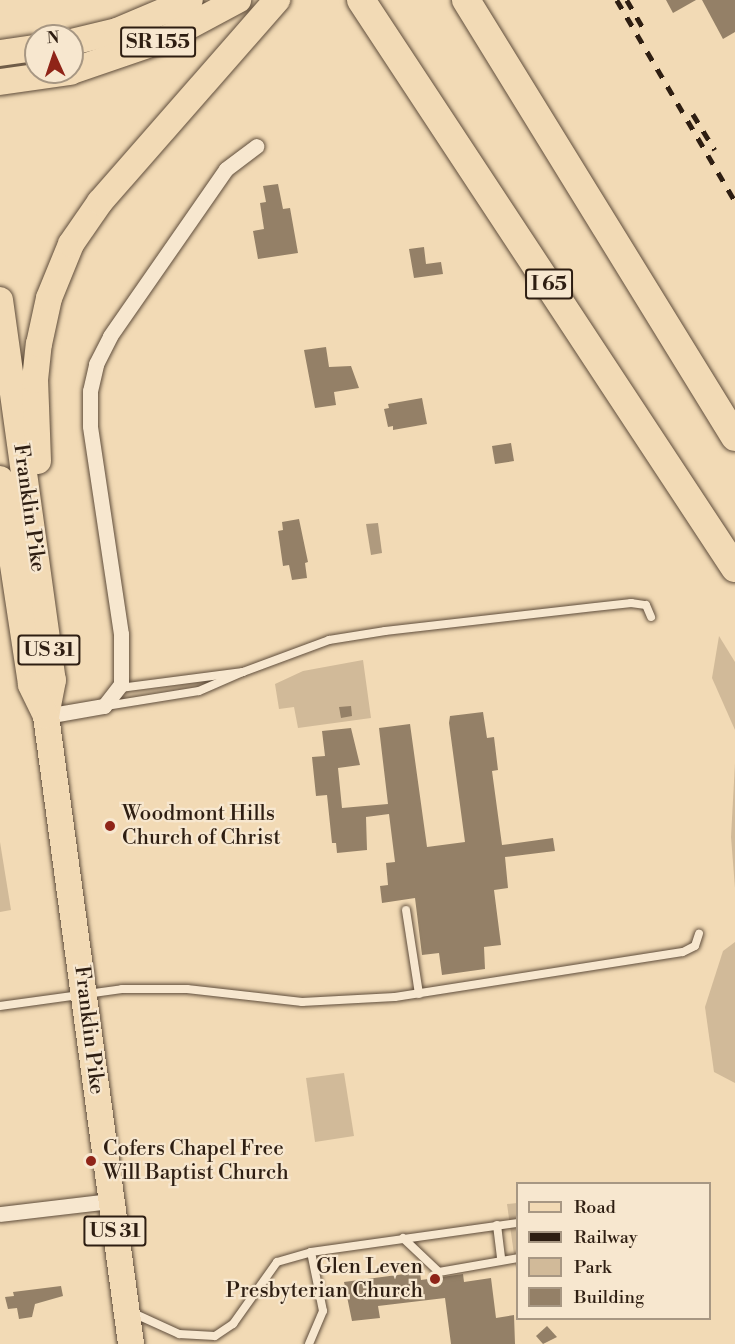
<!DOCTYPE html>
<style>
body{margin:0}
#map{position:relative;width:735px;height:1344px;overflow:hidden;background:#f2dab5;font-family:"Libre Bodoni",serif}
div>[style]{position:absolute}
.green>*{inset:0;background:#d1ba99}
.water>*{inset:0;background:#af9a7e}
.building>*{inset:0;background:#948067}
.roads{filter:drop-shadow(0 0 2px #5f4d3b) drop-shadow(0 0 2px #5f4d3b)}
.lane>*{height:8px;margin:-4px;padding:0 4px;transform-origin:4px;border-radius:4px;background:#f7e7cf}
.street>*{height:15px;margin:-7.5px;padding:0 7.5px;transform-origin:7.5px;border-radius:7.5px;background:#f7e7cf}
.primary>*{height:26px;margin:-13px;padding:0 13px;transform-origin:13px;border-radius:13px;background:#f2dab5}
.highway>*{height:28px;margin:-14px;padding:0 14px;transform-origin:14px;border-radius:14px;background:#f2dab5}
.rail>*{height:4.5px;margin-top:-2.25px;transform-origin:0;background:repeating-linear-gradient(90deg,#2e1e12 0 10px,transparent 0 20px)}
.dots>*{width:16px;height:16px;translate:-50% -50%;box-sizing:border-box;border:3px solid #f7e7cf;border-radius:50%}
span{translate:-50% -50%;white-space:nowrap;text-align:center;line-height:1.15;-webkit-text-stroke:4.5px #f7e7cf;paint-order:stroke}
.shield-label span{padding:2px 4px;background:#f7e7cf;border:2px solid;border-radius:4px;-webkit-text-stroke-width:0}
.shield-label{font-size:20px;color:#2e1e12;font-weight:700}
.street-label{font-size:21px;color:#2e1e12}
.poi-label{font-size:21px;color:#2e1e12}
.left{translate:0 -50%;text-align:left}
.right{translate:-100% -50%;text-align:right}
.legend{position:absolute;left:516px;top:1182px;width:195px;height:138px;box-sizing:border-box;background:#f7e7cf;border:2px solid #a79783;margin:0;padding:8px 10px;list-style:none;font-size:18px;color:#2e1e12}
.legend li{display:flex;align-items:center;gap:12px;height:30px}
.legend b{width:30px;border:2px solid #a79783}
.north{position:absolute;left:24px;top:24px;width:60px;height:60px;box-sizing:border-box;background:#f7e7cf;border:2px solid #a79783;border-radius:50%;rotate:357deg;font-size:16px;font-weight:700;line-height:24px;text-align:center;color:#2e1e12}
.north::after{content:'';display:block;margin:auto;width:21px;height:27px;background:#8f2418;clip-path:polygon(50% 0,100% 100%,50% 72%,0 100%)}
</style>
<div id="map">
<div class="green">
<div style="clip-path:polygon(719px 636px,735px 662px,735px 730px,712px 678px)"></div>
<div style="clip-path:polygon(363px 660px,371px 718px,298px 728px,294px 707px,279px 709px,275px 684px,303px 671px)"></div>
<div style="clip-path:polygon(735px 763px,735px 888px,731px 837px)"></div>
<div style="clip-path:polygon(0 842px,11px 910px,0 912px)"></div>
<div style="clip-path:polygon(735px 942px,735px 1083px,714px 1072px,705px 1007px,723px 951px)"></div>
<div style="clip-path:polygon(344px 1073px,354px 1136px,315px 1142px,306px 1078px)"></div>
<div style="clip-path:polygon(517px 1203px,517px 1276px,507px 1204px)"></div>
</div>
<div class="water">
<div style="clip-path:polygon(378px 523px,382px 553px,371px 555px,366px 524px)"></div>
</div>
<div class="building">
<div style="clip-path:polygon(666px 0,696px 0,673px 13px)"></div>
<div style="clip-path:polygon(702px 0,735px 0,735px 32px,723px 39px)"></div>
<div style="clip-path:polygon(278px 184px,283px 209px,290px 208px,298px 253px,258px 259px,253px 231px,264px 229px,260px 203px,266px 202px,263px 186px)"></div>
<div style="clip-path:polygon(424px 247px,426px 264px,441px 262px,443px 274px,414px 278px,409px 249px)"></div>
<div style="clip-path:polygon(326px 347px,329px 367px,351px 366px,359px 388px,334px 392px,336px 405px,315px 408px,304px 350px)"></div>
<div style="clip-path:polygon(422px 398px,427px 424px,393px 430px,393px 426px,388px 427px,384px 409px,389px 408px,388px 404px)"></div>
<div style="clip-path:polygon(511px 443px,514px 461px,495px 464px,492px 446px)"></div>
<div style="clip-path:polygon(299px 519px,308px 562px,305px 563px,307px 578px,292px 580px,289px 565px,283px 566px,278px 531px,283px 530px,282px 522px)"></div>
<div style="clip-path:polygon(351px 706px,352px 716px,341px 718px,339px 707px)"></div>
<div style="clip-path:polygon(483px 712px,487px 738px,494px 737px,498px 770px,492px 771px,502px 845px,553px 838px,555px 851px,505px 857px,508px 888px,494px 890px,501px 945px,484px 947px,485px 969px,442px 975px,439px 953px,422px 955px,415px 898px,382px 903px,380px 886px,388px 885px,386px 863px,395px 862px,389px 814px,366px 817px,367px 850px,337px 853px,336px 843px,332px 843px,327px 795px,316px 796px,312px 757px,325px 756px,322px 731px,351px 728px,360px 765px,338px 768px,342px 808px,388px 804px,379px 728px,410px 724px,427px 847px,465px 842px,449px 723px,450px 716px)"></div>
<div style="clip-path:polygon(420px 1272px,421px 1280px,463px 1274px,464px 1282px,491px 1278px,496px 1318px,514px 1315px,515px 1344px,451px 1344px,445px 1298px,378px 1306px,380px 1318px,352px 1321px,344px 1282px)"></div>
<div style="clip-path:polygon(61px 1286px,63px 1296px,35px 1304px,32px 1317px,19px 1319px,17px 1308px,8px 1309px,5px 1297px,14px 1296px,13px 1292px)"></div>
<div style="clip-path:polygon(547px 1326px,557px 1337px,543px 1344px,536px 1336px)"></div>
</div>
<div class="roads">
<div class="lane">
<div style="left:243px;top:672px;width:92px;rotate:-20.4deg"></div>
<div style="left:329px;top:640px;width:57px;rotate:-9.1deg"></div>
<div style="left:385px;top:631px;width:248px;rotate:-6.5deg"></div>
<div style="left:631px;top:603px;width:15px;rotate:8deg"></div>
<div style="left:646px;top:605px;width:13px;rotate:67deg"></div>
<div style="left:106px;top:706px;width:94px;rotate:-9.2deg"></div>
<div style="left:199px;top:691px;width:48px;rotate:-23.4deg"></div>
<div style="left:243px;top:672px;width:124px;rotate:172.6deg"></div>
<div style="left:406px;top:910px;width:85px;rotate:81.2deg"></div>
<div style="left:0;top:1006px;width:123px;rotate:-7.9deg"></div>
<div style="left:122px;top:989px;width:65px"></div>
<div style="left:187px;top:989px;width:116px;rotate:6.4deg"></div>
<div style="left:302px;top:1002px;width:93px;rotate:-3.1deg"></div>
<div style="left:395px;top:997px;width:291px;rotate:-8.9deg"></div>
<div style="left:683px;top:952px;width:13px;rotate:-27deg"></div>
<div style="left:695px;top:946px;width:13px;rotate:-72deg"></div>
<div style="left:497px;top:1225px;width:35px;rotate:83deg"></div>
<div style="left:403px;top:1238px;width:50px;rotate:43.4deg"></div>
<div style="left:439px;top:1272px;width:80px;rotate:-10deg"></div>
<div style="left:311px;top:1252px;width:209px;rotate:-8deg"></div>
<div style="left:133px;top:1313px;width:51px;rotate:24.5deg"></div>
<div style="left:179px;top:1334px;width:36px;rotate:3deg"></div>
<div style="left:215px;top:1336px;width:22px;rotate:-34deg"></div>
<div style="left:233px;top:1324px;width:76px;rotate:-54.6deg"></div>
<div style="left:277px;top:1262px;width:35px;rotate:-16deg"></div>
<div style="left:311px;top:1252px;width:60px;rotate:78.5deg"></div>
<div style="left:323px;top:1311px;width:36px;rotate:113deg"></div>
</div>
<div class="street">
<div style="left:46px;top:716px;width:59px;rotate:-9.8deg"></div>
<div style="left:104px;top:706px;width:28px;rotate:-52deg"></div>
<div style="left:121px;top:684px;width:50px;rotate:-90deg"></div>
<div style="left:121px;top:634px;width:210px;rotate:-98.5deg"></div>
<div style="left:90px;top:426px;width:35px;rotate:-90deg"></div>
<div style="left:90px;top:391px;width:28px;rotate:-77deg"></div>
<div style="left:96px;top:364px;width:31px;rotate:-63deg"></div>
<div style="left:110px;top:336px;width:203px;rotate:-55.2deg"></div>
<div style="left:226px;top:169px;width:38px;rotate:-37deg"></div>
<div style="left:0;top:1214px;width:112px;rotate:-6.7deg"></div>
</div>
<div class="primary">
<div style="left:72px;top:42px;width:46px;rotate:-13.7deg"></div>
<div style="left:117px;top:31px;width:79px;rotate:-23deg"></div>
<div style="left:0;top:53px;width:36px;rotate:-8deg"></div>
<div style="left:72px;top:71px;width:98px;rotate:-19deg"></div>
<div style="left:165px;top:39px;width:83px;rotate:-28.1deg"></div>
<div style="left:0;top:82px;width:71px;rotate:-8.1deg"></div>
<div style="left:0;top:300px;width:384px;rotate:82.1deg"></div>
<div style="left:53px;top:680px;width:37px;rotate:101deg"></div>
<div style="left:46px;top:716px;width:634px;rotate:82.29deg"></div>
<div style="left:38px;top:461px;width:81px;rotate:-92.1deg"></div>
<div style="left:35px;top:380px;width:36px;rotate:-84deg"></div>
<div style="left:39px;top:344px;width:47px;rotate:-77.7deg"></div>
<div style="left:49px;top:298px;width:58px;rotate:-67.8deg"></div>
<div style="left:71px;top:244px;width:51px;rotate:-55.4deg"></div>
<div style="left:100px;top:202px;width:269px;rotate:-48.8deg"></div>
<div style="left:0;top:479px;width:208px;rotate:81.4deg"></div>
<div style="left:31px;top:685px;width:34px;rotate:64deg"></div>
</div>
<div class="highway">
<div style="left:361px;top:0;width:680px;rotate:56.64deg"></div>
<div style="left:466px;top:0;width:513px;rotate:58.39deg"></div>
</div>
</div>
<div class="rail">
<div style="left:617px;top:0;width:233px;rotate:59.6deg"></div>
<div style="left:627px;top:0;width:36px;rotate:60deg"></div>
<div style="left:693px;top:114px;width:42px;rotate:58.6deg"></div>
</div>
<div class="dots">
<div style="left:110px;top:826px;background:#8f2418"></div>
<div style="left:91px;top:1161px;background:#8f2418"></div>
<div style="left:435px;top:1279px;background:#8f2418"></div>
</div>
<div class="shield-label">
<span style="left:158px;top:42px">SR 155</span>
<span style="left:549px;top:284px">I 65</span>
<span style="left:49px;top:650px">US 31</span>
<span style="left:115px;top:1231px">US 31</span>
</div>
<div class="street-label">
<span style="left:29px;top:508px;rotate:82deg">Franklin Pike</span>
<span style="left:89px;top:1030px;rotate:83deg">Franklin Pike</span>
</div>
<div class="poi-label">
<span class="left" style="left:122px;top:826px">Woodmont Hills<br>Church of Christ</span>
<span class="left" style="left:103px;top:1161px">Cofers Chapel Free<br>Will Baptist Church</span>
<span class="right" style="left:423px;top:1279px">Glen Leven<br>Presbyterian Church</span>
</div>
<ul class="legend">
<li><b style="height:8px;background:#f2dab5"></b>Road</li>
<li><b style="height:8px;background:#2e1e12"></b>Railway</li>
<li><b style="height:16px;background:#d1ba99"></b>Park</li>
<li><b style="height:16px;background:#948067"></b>Building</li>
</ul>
<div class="north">N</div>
</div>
